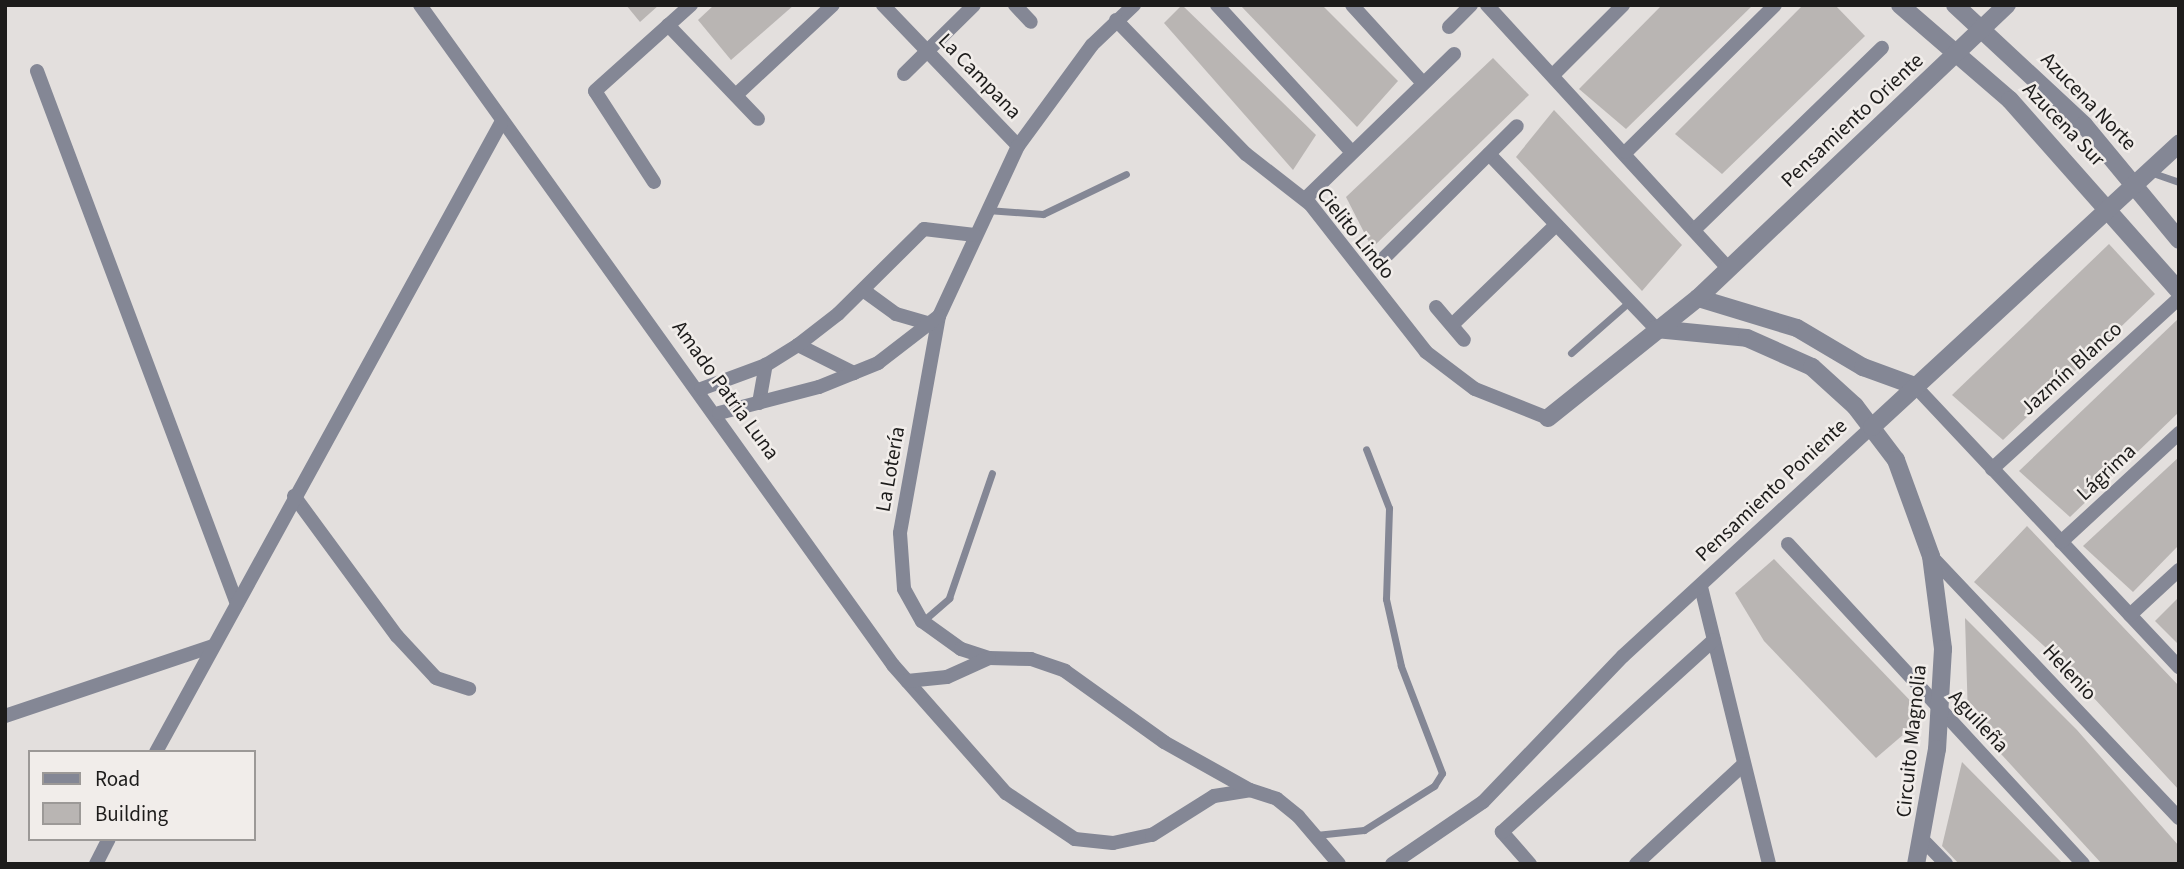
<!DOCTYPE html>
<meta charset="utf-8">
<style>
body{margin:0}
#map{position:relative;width:2184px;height:869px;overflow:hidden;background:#e3dfdd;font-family:"Source Sans 3",sans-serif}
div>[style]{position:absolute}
.building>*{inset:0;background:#b9b5b3}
.service>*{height:7px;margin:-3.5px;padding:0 3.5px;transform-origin:3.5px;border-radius:3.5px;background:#848795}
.minor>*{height:14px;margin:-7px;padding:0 7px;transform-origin:7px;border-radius:7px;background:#848795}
.tertiary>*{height:18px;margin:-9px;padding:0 9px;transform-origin:9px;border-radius:9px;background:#848795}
span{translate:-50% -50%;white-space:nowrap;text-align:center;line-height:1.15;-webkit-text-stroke:5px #f1edea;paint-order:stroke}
.street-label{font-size:21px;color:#1d1c1b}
.frame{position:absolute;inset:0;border:7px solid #1d1c1b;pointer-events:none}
.legend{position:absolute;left:28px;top:750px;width:228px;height:91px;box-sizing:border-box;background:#f1edea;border:2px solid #9c9997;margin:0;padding:9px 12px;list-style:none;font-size:21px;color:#1d1c1b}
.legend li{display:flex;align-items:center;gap:14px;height:35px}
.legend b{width:35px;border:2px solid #9c9997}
</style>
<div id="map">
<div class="building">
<div style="clip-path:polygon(626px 5px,659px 5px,640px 22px)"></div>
<div style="clip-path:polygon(714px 5px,794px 5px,731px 60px,698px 20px)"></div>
<div style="clip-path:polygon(1182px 5px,1316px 135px,1293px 170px,1164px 23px)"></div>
<div style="clip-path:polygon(1240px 5px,1322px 5px,1398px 81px,1357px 127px)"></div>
<div style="clip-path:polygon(1662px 5px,1753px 5px,1626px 129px,1579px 89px)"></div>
<div style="clip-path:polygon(1803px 5px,1835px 5px,1865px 36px,1722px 174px,1675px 134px)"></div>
<div style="clip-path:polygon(1493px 58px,1529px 95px,1372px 248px,1346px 197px)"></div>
<div style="clip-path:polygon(1554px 110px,1682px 245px,1642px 291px,1516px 157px)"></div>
<div style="clip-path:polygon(2109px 244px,2155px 294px,2003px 440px,1952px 395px)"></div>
<div style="clip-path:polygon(2179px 318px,2179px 412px,2070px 517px,2019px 471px)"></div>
<div style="clip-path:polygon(2179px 457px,2179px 545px,2133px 592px,2083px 546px)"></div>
<div style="clip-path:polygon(2027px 526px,2179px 686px,2179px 790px,2055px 656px,1974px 582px)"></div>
<div style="clip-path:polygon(1774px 559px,1925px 716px,1876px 758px,1764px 641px,1735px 593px)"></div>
<div style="clip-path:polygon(2179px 597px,2179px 645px,2155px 621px)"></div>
<div style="clip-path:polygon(1965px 618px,2077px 730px,2179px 846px,2179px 864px,2102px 864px,1968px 718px)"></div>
<div style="clip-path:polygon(1962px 762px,2063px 864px,1959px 864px,1942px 846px)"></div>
</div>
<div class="service">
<div style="left:2150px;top:172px;width:31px;rotate:19deg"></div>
<div style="left:987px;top:210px;width:56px;rotate:4.1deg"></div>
<div style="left:1043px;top:214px;width:92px;rotate:-25.7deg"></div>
<div style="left:1571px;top:353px;width:77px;rotate:-41.3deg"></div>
<div style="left:923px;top:621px;width:35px;rotate:-41deg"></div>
<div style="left:949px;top:598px;width:132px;rotate:-71deg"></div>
<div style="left:1316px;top:835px;width:48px;rotate:-5.9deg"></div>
<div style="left:1364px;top:830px;width:83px;rotate:-32.2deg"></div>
<div style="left:1434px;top:786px;width:15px;rotate:-58deg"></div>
<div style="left:1442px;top:773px;width:115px;rotate:-111deg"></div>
<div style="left:1401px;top:666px;width:69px;rotate:-102.6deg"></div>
<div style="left:1386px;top:599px;width:91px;rotate:-88.1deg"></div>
<div style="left:1389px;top:508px;width:63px;rotate:-111.3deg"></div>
</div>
<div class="minor">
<div style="left:420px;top:5px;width:812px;rotate:54.37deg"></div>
<div style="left:893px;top:665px;width:171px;rotate:48.6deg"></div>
<div style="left:1006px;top:793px;width:83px;rotate:33.7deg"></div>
<div style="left:1075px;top:839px;width:38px;rotate:6deg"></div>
<div style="left:1113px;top:843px;width:40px;rotate:-12deg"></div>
<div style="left:1152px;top:835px;width:73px;rotate:-32.2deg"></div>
<div style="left:1214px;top:796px;width:36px;rotate:-9deg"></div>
<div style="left:1250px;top:790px;width:28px;rotate:18deg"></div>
<div style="left:1277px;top:799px;width:27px;rotate:39deg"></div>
<div style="left:1298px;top:816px;width:63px;rotate:49.5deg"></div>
<div style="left:883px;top:5px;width:195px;rotate:46.2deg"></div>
<div style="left:1015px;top:5px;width:23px;rotate:47deg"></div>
<div style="left:1134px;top:5px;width:58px;rotate:136.4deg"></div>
<div style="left:1092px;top:45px;width:125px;rotate:126.2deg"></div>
<div style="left:1018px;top:146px;width:187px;rotate:114.9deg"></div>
<div style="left:939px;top:316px;width:220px;rotate:100.2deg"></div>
<div style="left:900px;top:533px;width:56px;rotate:85.9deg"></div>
<div style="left:904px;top:589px;width:37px;rotate:61deg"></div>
<div style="left:922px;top:621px;width:48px;rotate:35.7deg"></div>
<div style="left:961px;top:649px;width:29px;rotate:18deg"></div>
<div style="left:989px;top:658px;width:42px;rotate:1.4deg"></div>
<div style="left:1031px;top:659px;width:36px;rotate:19deg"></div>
<div style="left:1065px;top:671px;width:122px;rotate:35.6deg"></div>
<div style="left:1164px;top:742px;width:98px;rotate:29.2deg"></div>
<div style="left:1217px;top:5px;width:198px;rotate:47.5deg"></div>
<div style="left:1352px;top:5px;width:104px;rotate:47.7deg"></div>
<div style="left:1487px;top:5px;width:358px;rotate:47.5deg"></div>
<div style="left:1116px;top:20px;width:187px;rotate:45.9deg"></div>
<div style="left:1246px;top:154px;width:81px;rotate:38deg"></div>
<div style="left:1310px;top:204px;width:188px;rotate:51.9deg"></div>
<div style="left:1426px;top:352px;width:61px;rotate:37.1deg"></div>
<div style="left:1475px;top:389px;width:79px;rotate:21.7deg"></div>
<div style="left:668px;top:25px;width:130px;rotate:46.2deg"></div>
<div style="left:1449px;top:27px;width:31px;rotate:-45deg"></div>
<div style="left:37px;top:71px;width:569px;rotate:69.43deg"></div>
<div style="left:904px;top:74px;width:98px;rotate:-44.6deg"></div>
<div style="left:1554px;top:74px;width:98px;rotate:-45deg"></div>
<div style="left:736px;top:95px;width:132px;rotate:-42.9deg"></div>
<div style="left:1626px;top:152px;width:209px;rotate:-44.6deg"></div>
<div style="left:1489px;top:154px;width:242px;rotate:46.3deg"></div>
<div style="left:654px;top:182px;width:108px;rotate:-123deg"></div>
<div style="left:595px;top:91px;width:129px;rotate:-41.9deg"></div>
<div style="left:1305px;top:199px;width:208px;rotate:-44.2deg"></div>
<div style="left:1696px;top:228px;width:259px;rotate:-44.1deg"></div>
<div style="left:1384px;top:258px;width:187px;rotate:-44.8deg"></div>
<div style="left:863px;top:290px;width:41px;rotate:36deg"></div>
<div style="left:896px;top:314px;width:36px;rotate:16deg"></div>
<div style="left:1436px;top:307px;width:43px;rotate:49.7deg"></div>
<div style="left:1452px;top:325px;width:144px;rotate:-43.9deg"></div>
<div style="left:798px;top:345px;width:63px;rotate:26.6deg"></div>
<div style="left:1915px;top:386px;width:386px;rotate:46.8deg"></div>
<div style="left:701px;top:389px;width:69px;rotate:-20.3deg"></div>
<div style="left:766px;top:365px;width:38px;rotate:-32deg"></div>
<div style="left:798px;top:345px;width:51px;rotate:-37.8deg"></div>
<div style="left:838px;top:314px;width:121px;rotate:-44.7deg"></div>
<div style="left:924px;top:229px;width:51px;rotate:6.7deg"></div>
<div style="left:759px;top:403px;width:39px;rotate:-80deg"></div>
<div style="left:719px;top:413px;width:103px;rotate:-14.6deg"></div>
<div style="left:819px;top:387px;width:64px;rotate:-22.1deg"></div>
<div style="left:878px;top:363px;width:77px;rotate:-37.6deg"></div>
<div style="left:1992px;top:469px;width:253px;rotate:-42.4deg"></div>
<div style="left:294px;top:496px;width:174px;rotate:53.7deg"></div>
<div style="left:397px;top:636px;width:57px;rotate:47.1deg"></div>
<div style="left:436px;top:678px;width:35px;rotate:18deg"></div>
<div style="left:2061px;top:542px;width:161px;rotate:-42.7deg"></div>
<div style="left:1788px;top:544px;width:435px;rotate:47.3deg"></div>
<div style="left:1931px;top:556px;width:361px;rotate:46.6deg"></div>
<div style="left:1701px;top:587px;width:285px;rotate:76.2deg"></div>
<div style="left:2130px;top:615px;width:67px;rotate:-42.6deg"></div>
<div style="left:907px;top:681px;width:40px;rotate:-5.7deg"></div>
<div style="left:947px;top:677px;width:46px;rotate:-24.3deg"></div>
<div style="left:5px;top:716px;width:219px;rotate:-18.6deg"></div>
<div style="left:156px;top:752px;width:717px;rotate:-61.26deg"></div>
<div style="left:1922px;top:839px;width:35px;rotate:46deg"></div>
<div style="left:96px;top:864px;width:28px;rotate:-63deg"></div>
<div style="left:1392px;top:864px;width:110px;rotate:-34.3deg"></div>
<div style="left:1483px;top:802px;width:202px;rotate:-46.2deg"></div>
<div style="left:1623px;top:656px;width:338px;rotate:-42.6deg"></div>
<div style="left:1530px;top:864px;width:43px;rotate:-131.2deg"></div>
<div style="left:1502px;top:832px;width:286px;rotate:-42.2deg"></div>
<div style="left:1636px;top:864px;width:147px;rotate:-42.8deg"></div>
</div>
<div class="tertiary">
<div style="left:1900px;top:5px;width:145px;rotate:40.8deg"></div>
<div style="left:2010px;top:100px;width:255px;rotate:48.5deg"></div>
<div style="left:1955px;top:5px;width:176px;rotate:42.9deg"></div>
<div style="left:2084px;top:125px;width:149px;rotate:50.4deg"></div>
<div style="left:1698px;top:298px;width:103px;rotate:16.9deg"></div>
<div style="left:1797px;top:328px;width:77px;rotate:30.6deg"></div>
<div style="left:1863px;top:367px;width:55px;rotate:20.1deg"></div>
<div style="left:1656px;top:329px;width:91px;rotate:5.6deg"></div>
<div style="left:1747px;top:338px;width:71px;rotate:24deg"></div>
<div style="left:1812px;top:367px;width:58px;rotate:42.2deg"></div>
<div style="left:1855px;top:406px;width:68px;rotate:52.8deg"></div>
<div style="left:1896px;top:460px;width:102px;rotate:70deg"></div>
<div style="left:1931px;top:556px;width:94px;rotate:82.6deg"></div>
<div style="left:1943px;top:649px;width:100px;rotate:93.4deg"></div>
<div style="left:1937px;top:749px;width:117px;rotate:100.3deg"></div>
<div style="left:1548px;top:418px;width:192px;rotate:-38.7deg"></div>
<div style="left:1698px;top:298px;width:426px;rotate:-43.5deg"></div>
<div style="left:1872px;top:427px;width:418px;rotate:-42.7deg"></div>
</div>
<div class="street-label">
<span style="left:980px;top:76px;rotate:46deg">La Campana</span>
<span style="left:2089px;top:101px;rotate:46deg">Azucena Norte</span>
<span style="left:1852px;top:120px;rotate:-43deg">Pensamiento Oriente</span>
<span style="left:2064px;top:124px;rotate:46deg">Azucena Sur</span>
<span style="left:1356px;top:233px;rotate:51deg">Cielito Lindo</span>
<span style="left:2071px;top:368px;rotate:-42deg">Jazmín Blanco</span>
<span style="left:726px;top:390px;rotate:54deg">Amado Patria Luna</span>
<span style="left:890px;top:469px;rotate:-80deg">La Lotería</span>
<span style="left:2106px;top:472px;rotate:-43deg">Lágrima</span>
<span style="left:1771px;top:490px;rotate:-43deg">Pensamiento Poniente</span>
<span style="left:2070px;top:672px;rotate:47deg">Helenio</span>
<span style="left:1979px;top:721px;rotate:47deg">Aguileña</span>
<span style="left:1911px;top:741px;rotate:-84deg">Circuito Magnolia</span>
</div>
<div class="frame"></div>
<ul class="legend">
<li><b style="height:9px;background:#848795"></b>Road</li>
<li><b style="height:19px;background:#b9b5b3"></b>Building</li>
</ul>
</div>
